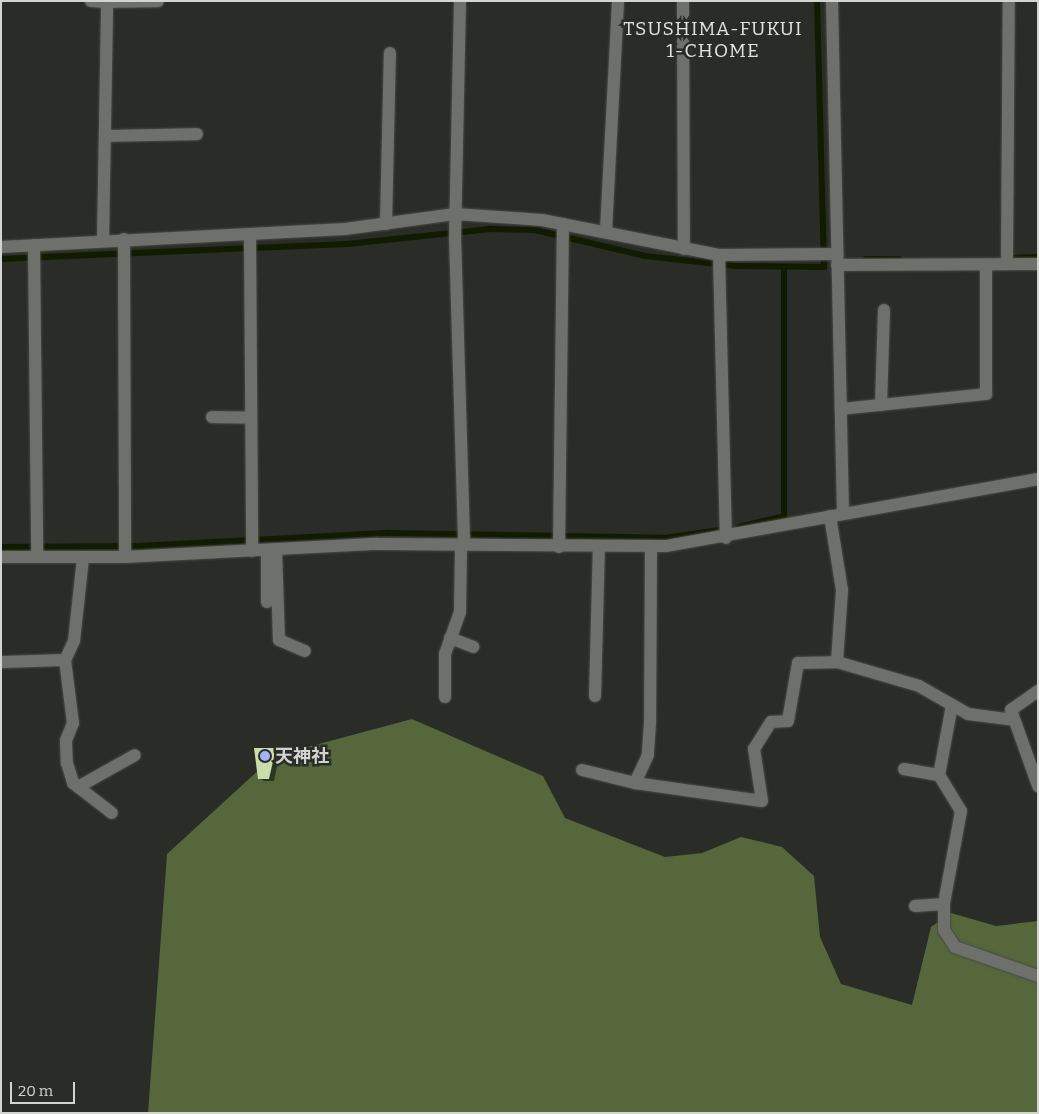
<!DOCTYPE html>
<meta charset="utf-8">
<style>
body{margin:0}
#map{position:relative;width:1039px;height:1114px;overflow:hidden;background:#2a2c27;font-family:Bitter,"Noto Sans JP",serif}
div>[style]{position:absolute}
.forest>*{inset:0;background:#55673b}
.shadow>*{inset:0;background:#0007}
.stream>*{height:6px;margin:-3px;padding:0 3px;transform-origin:3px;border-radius:3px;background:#101b00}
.building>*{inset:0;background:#c9dead}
.roads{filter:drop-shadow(0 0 1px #494a46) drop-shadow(0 0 1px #494a46)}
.minor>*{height:12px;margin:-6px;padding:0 6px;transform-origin:6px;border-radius:6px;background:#6e706b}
.dots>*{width:14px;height:14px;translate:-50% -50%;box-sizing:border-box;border:2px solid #2a2c27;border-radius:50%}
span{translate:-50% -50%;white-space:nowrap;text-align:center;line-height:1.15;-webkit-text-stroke:5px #2a2c27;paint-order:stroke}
.poi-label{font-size:18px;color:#d3d4d1;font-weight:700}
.left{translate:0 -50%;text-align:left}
.neighbourhood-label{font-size:19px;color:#e1e4de;letter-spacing:1px}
.frame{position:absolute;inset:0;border:2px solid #d3d4d1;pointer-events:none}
.scale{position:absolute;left:10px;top:1082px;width:65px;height:22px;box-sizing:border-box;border:2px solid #d3d4d1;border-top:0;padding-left:6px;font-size:15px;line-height:18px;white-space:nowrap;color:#d3d4d1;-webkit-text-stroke:4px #2a2c27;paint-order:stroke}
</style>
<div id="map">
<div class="forest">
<div style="clip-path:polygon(412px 719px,543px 776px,565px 818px,665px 857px,702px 853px,741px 837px,782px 847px,814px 876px,820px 937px,841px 984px,912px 1005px,931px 927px,951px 913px,996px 926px,1038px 921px,1038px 1113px,148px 1113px,167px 854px,274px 756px)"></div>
</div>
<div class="shadow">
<div style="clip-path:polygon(275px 750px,280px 752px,274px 781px,264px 781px,259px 778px)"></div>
</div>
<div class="stream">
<div style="left:1011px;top:258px;width:27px;rotate:-2deg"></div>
<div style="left:1px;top:259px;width:346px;rotate:-2.5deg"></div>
<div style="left:347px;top:244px;width:144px;rotate:-6deg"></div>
<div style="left:490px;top:229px;width:45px;rotate:1.3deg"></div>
<div style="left:535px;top:230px;width:113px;rotate:13.3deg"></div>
<div style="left:645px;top:256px;width:91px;rotate:6.3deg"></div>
<div style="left:735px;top:266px;width:89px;rotate:0.6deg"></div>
<div style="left:824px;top:267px;width:266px;rotate:-91.5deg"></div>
<div style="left:866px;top:259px;width:33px"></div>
<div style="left:739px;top:527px;width:46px;rotate:-13.7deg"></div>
<div style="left:784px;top:516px;width:249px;rotate:-90deg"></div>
<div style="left:1px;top:547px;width:137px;rotate:-0.4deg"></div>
<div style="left:138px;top:546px;width:251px;rotate:-3deg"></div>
<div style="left:389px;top:533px;width:276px;rotate:1deg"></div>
<div style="left:665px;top:538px;width:62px;rotate:-8.4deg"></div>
</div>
<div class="building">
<div style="clip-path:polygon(254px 748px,276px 748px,269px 779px,258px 779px)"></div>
</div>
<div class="roads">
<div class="minor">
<div style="left:91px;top:1px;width:16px;rotate:4deg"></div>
<div style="left:460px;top:1px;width:235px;rotate:91.2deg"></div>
<div style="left:455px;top:236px;width:309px;rotate:88.3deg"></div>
<div style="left:683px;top:1px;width:248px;rotate:89.8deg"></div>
<div style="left:832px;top:1px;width:512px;rotate:88.77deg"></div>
<div style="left:105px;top:136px;width:92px;rotate:-1.2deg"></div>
<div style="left:386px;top:224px;width:171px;rotate:-88.7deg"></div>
<div style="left:606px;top:231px;width:230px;rotate:-87deg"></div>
<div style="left:250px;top:235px;width:316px;rotate:89.6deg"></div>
<div style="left:124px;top:239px;width:318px;rotate:89.8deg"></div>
<div style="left:103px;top:240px;width:238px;rotate:-89deg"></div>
<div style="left:107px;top:2px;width:51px;rotate:-1.1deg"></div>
<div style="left:34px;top:245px;width:312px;rotate:89.4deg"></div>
<div style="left:1px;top:247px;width:344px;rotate:-3deg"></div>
<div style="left:345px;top:229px;width:111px;rotate:-7.8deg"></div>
<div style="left:455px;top:214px;width:87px;rotate:3.9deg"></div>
<div style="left:542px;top:220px;width:180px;rotate:11.2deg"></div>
<div style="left:719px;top:255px;width:117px;rotate:-0.5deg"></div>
<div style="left:719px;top:255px;width:283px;rotate:88.6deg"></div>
<div style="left:1007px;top:256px;width:255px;rotate:-89.6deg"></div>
<div style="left:837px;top:265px;width:201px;rotate:-0.3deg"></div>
<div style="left:881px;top:405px;width:95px;rotate:-88.2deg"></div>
<div style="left:841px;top:409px;width:146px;rotate:-5.9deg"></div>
<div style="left:986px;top:394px;width:128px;rotate:-90deg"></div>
<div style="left:212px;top:417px;width:39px;rotate:1deg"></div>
<div style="left:830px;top:516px;width:75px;rotate:80.8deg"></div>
<div style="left:842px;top:590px;width:72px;rotate:94deg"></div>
<div style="left:651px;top:546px;width:177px;rotate:90.3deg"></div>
<div style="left:650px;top:723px;width:32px;rotate:94deg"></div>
<div style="left:648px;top:755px;width:31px;rotate:115deg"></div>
<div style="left:635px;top:783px;width:128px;rotate:8.1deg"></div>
<div style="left:762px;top:801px;width:53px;rotate:-98.7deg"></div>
<div style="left:754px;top:749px;width:32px;rotate:-58deg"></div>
<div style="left:771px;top:722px;width:17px;rotate:-3deg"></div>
<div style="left:788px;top:721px;width:59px;rotate:-80.2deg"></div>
<div style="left:798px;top:663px;width:39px;rotate:-1deg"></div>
<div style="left:837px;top:662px;width:85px;rotate:16.3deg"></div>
<div style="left:919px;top:686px;width:56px;rotate:29.7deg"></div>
<div style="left:968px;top:714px;width:46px;rotate:7.4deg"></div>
<div style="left:559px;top:547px;width:323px;rotate:-89.3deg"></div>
<div style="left:276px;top:550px;width:90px;rotate:88.1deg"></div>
<div style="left:279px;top:640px;width:28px;rotate:23deg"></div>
<div style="left:1px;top:557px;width:124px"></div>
<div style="left:125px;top:557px;width:252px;rotate:-3deg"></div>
<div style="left:377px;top:544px;width:289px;rotate:0.4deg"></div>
<div style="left:666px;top:546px;width:378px;rotate:-10.2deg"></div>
<div style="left:83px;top:558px;width:83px;rotate:96.2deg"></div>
<div style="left:74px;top:641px;width:21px;rotate:115deg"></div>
<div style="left:65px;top:660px;width:64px;rotate:82.8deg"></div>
<div style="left:73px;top:723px;width:18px;rotate:112deg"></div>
<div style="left:66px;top:740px;width:23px;rotate:88deg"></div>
<div style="left:67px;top:763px;width:21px;rotate:73deg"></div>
<div style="left:73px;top:783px;width:49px;rotate:37.6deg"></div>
<div style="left:267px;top:602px;width:51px;rotate:-90deg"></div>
<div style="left:450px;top:638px;width:25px;rotate:21deg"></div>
<div style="left:1px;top:662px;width:64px;rotate:-1.8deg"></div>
<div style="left:1038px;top:691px;width:33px;rotate:145deg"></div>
<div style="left:1011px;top:710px;width:81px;rotate:70.4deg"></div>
<div style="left:595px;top:696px;width:148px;rotate:-88.5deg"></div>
<div style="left:445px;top:697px;width:43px;rotate:-90deg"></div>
<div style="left:445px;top:654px;width:45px;rotate:-70.3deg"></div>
<div style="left:460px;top:612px;width:67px;rotate:-89.1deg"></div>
<div style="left:952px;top:705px;width:71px;rotate:100.5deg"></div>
<div style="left:939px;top:775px;width:42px;rotate:58.6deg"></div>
<div style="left:961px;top:811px;width:95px;rotate:100.4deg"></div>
<div style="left:944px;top:904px;width:26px;rotate:90deg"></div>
<div style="left:944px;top:930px;width:20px;rotate:57deg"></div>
<div style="left:955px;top:947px;width:88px;rotate:19.3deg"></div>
<div style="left:904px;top:769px;width:36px;rotate:10deg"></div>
<div style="left:582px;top:770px;width:55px;rotate:13.8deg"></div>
<div style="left:78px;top:787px;width:65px;rotate:-29.3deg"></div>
<div style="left:915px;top:906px;width:29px;rotate:-4deg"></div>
</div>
</div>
<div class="dots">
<div style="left:265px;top:756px;background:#a6b1fc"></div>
</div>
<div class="poi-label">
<span class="left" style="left:275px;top:756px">天神社</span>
</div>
<div class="neighbourhood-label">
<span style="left:713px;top:40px">TSUSHIMA-FUKUI<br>1-CHOME</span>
</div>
<div class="frame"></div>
<div class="scale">20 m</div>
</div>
